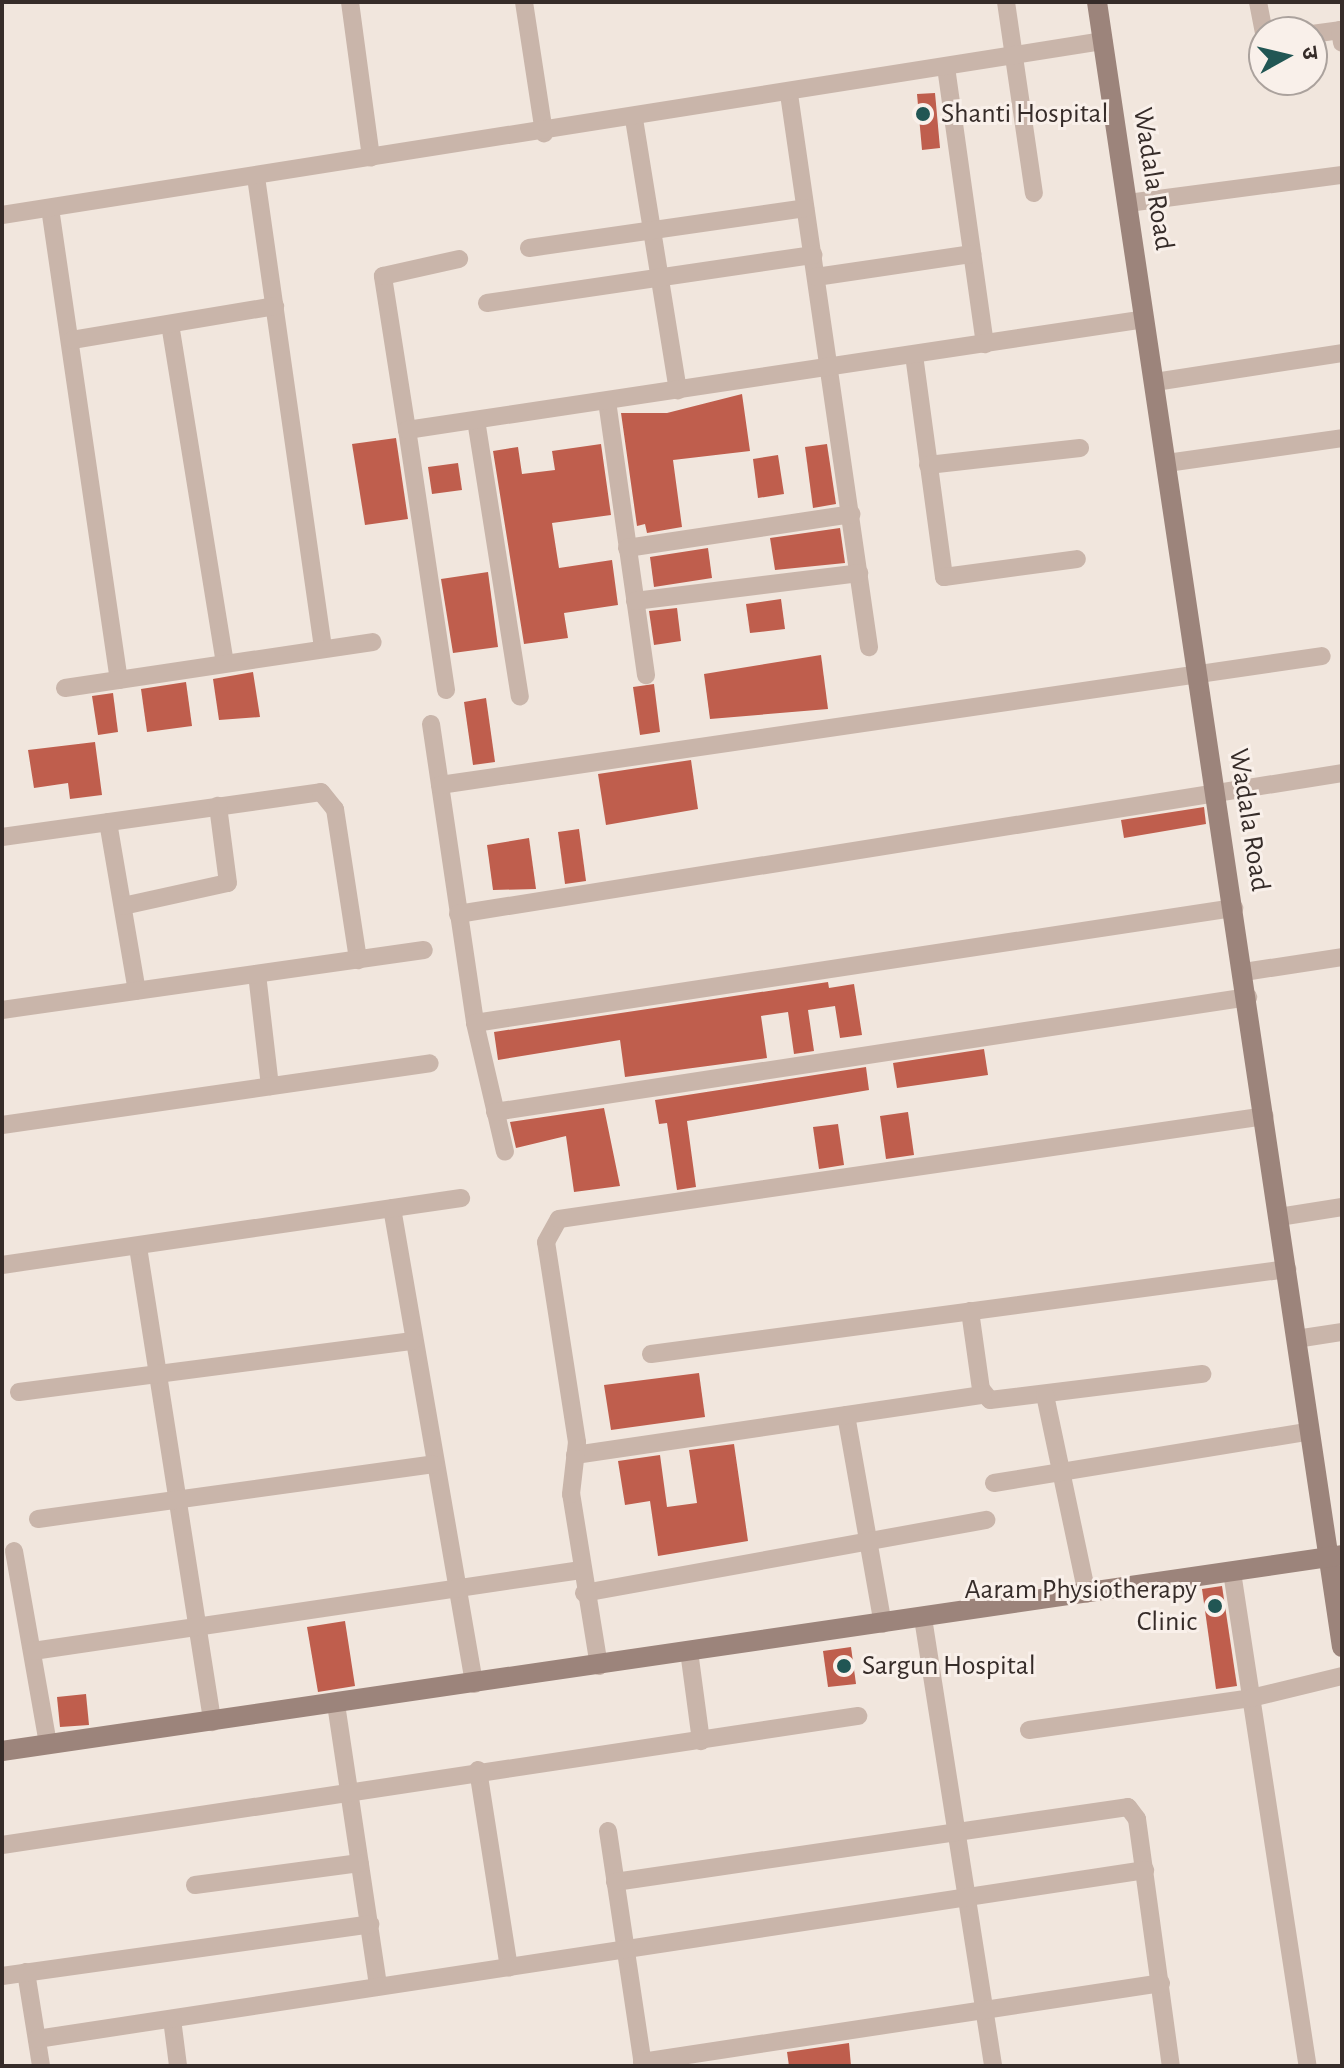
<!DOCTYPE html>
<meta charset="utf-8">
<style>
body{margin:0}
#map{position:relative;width:1344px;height:2068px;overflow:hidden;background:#f1e6dd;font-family:"Alegreya Sans","Noto Sans Devanagari",sans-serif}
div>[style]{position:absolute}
.building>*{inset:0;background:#bf5e4d}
.street>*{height:18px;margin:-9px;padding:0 9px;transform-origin:9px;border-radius:9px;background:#c9b5aa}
.secondary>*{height:20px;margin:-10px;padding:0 10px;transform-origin:10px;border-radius:10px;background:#9c847b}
.dots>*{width:22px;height:22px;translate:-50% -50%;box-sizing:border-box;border:4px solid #f9f0ea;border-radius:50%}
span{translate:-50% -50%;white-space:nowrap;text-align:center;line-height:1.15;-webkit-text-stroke:6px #f9f0ea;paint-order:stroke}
.poi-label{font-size:28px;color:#362c29}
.left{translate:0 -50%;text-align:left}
.right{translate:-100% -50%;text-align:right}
.street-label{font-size:28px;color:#362c29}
.frame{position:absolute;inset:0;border:4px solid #362c29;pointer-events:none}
.north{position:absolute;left:1248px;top:16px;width:80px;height:80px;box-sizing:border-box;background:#f9f0ea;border:2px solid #aba29d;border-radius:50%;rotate:82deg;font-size:22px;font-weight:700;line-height:32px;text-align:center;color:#362c29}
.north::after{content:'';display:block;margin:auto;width:28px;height:36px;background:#215654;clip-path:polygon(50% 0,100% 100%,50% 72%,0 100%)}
</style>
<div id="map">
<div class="building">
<div style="clip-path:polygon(935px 93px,940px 148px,922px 150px,917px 94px)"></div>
<div style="clip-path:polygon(742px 394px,750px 451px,673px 460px,682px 527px,647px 533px,645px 524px,637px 526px,621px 413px,667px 413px)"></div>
<div style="clip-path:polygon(396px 438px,408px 519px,365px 525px,352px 444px)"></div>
<div style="clip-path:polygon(601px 444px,611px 515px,552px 523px,559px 568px,612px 560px,618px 605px,564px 613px,568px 638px,524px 644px,493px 451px,518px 447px,522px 474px,555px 470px,552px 451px)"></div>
<div style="clip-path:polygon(827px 444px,836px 504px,813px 508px,805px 447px)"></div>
<div style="clip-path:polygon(778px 455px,784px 494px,758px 498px,753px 459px)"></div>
<div style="clip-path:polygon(458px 463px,462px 490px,432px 494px,428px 467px)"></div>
<div style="clip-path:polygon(840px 528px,845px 563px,775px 570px,770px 538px)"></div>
<div style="clip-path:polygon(708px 548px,712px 578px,654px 587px,650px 557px)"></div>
<div style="clip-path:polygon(488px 572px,498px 647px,453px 653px,441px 579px)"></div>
<div style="clip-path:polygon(781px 599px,785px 629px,750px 633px,746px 604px)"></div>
<div style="clip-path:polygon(677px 608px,681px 641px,654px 645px,649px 611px)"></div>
<div style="clip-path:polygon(821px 655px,828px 709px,710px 719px,704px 674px)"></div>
<div style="clip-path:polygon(253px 672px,260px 717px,219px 720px,213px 679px)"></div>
<div style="clip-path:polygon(186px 682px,192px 726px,147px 732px,141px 689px)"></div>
<div style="clip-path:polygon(654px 684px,660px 732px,640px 735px,633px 687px)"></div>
<div style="clip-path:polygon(113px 693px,118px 732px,98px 735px,92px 696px)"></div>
<div style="clip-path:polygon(486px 698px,495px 762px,473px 765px,464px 702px)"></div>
<div style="clip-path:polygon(95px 742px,102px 795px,70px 799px,68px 783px,34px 788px,28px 750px)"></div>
<div style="clip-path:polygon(691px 760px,698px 809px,606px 825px,598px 774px)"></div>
<div style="clip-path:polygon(1204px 807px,1206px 824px,1124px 838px,1121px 820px)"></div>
<div style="clip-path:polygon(579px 829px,586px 881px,565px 884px,558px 832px)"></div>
<div style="clip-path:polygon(529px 838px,536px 889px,493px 890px,487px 845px)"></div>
<div style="clip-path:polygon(828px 982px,829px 988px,854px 984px,862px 1035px,840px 1038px,835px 1006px,808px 1010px,814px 1051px,794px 1054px,788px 1012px,761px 1016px,767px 1058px,625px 1077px,620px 1040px,498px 1060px,494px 1032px)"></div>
<div style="clip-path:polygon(984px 1049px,988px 1075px,897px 1088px,893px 1063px)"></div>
<div style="clip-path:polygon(866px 1067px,869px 1090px,687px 1121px,696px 1187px,677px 1190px,667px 1123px,659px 1124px,655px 1100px)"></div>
<div style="clip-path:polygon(604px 1108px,620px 1186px,574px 1192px,566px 1136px,516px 1148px,510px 1122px)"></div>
<div style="clip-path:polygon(908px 1112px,914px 1155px,886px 1159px,880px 1116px)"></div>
<div style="clip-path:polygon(838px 1124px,844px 1165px,819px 1169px,813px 1127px)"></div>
<div style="clip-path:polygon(699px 1373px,705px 1417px,611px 1430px,604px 1385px)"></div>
<div style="clip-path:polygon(734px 1444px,748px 1541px,658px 1556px,650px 1501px,625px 1505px,618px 1461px,660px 1455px,667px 1507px,697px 1503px,689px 1450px)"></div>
<div style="clip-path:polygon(1222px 1586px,1237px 1686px,1216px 1689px,1202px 1589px)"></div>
<div style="clip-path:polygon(345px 1621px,355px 1686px,318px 1692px,307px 1627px)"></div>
<div style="clip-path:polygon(851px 1647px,856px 1684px,828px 1687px,823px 1651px)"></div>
<div style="clip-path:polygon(86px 1694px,89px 1725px,60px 1727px,57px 1697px)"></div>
<div style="clip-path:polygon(849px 2043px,851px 2066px,789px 2066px,787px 2052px)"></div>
</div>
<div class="street">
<div style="left:350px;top:2px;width:157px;rotate:82.3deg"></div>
<div style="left:524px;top:2px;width:133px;rotate:81.3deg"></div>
<div style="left:1006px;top:2px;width:193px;rotate:81.7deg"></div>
<div style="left:1258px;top:2px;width:32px;rotate:79deg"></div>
<div style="left:1312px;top:34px;width:28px;rotate:-8deg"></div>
<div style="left:1340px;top:30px;width:13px;rotate:81deg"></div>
<div style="left:946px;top:67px;width:280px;rotate:82deg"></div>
<div style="left:789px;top:94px;width:559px;rotate:81.77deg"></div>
<div style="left:634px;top:119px;width:275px;rotate:80.8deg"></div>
<div style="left:256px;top:177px;width:475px;rotate:81.9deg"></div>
<div style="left:1128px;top:203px;width:216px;rotate:-7.5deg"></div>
<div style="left:50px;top:208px;width:477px;rotate:81.7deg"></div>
<div style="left:2px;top:215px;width:1115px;rotate:-8.98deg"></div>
<div style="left:529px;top:248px;width:279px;rotate:-8.2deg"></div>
<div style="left:816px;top:277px;width:158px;rotate:-8.4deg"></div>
<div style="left:487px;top:303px;width:330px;rotate:-8.4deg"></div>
<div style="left:170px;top:324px;width:343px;rotate:80.8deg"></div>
<div style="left:72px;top:340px;width:206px;rotate:-9.5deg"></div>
<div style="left:914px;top:355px;width:224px;rotate:82.3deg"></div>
<div style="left:944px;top:577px;width:134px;rotate:-7.7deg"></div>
<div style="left:1155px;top:382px;width:189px;rotate:-8.8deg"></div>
<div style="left:607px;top:401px;width:277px;rotate:81.9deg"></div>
<div style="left:476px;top:420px;width:280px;rotate:81deg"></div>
<div style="left:407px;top:430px;width:156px;rotate:-98.9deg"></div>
<div style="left:383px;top:276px;width:78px;rotate:-12.6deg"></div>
<div style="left:1167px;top:463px;width:177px;rotate:-8.1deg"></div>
<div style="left:928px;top:465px;width:153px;rotate:-6.4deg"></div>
<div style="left:627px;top:548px;width:227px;rotate:-8.6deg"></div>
<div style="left:635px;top:601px;width:226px;rotate:-7.1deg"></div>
<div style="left:65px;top:688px;width:311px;rotate:-8.5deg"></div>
<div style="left:446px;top:690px;width:263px;rotate:-98.5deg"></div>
<div style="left:407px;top:430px;width:746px;rotate:-8.55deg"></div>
<div style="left:431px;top:724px;width:302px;rotate:81.6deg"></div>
<div style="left:475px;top:1023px;width:132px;rotate:76.9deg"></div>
<div style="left:440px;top:785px;width:891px;rotate:-8.32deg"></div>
<div style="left:108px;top:822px;width:171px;rotate:80.3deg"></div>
<div style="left:2px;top:837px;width:322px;rotate:-8deg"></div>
<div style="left:321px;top:792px;width:22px;rotate:51deg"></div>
<div style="left:335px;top:809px;width:153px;rotate:81.3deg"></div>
<div style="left:123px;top:906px;width:107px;rotate:-12.4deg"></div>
<div style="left:228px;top:883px;width:78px;rotate:-97.4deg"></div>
<div style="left:458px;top:914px;width:895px;rotate:-9.06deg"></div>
<div style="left:1244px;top:972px;width:99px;rotate:-8.7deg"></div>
<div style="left:257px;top:974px;width:113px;rotate:83.4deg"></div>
<div style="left:2px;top:1010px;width:426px;rotate:-8.1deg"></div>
<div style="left:475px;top:1023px;width:768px;rotate:-8.62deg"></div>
<div style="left:495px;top:1112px;width:762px;rotate:-8.68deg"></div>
<div style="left:2px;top:1125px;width:432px;rotate:-8.2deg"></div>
<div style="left:392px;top:1208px;width:483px;rotate:80.2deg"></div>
<div style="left:1279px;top:1217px;width:64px;rotate:-9deg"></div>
<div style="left:138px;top:1247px;width:481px;rotate:81.1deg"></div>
<div style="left:2px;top:1265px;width:464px;rotate:-8.3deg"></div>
<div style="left:970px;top:1311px;width:79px;rotate:82deg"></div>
<div style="left:981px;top:1389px;width:14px;rotate:51deg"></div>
<div style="left:990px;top:1400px;width:214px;rotate:-7deg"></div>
<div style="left:1296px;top:1339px;width:47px;rotate:-8.7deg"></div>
<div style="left:651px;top:1354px;width:642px;rotate:-7.61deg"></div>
<div style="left:19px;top:1392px;width:397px;rotate:-7.4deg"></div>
<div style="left:1045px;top:1395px;width:203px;rotate:78.1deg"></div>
<div style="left:846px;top:1415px;width:212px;rotate:80deg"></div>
<div style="left:575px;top:1455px;width:412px;rotate:-8.4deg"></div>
<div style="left:994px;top:1483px;width:320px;rotate:-9.3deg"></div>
<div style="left:38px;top:1519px;width:398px;rotate:-7.9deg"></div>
<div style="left:14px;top:1551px;width:196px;rotate:80deg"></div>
<div style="left:1232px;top:1572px;width:500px;rotate:81.3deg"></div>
<div style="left:584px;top:1593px;width:409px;rotate:-10.3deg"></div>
<div style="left:923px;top:1618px;width:453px;rotate:81.1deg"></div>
<div style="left:33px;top:1651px;width:554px;rotate:-8.41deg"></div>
<div style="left:689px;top:1651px;width:91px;rotate:82.4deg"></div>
<div style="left:599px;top:1666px;width:174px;rotate:-99.2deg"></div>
<div style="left:571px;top:1494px;width:52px;rotate:-83.4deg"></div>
<div style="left:577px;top:1442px;width:202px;rotate:-98.8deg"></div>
<div style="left:546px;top:1242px;width:26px;rotate:-61deg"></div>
<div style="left:559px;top:1219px;width:713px;rotate:-8.3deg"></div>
<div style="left:336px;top:1704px;width:284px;rotate:81.5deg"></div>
<div style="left:1029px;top:1730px;width:224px;rotate:-8.2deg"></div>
<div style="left:1251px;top:1698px;width:94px;rotate:-13.6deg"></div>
<div style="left:478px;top:1770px;width:200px;rotate:81.1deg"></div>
<div style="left:608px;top:1831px;width:238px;rotate:81.5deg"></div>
<div style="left:2px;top:1845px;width:866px;rotate:-8.57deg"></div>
<div style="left:615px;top:1882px;width:518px;rotate:-8.32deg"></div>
<div style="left:1128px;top:1807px;width:15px;rotate:53deg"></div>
<div style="left:1137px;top:1819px;width:249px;rotate:82.2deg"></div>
<div style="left:195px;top:1885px;width:166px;rotate:-7.6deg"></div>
<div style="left:26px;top:1972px;width:95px;rotate:80.9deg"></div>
<div style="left:2px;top:1976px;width:372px;rotate:-8deg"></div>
<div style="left:172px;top:2019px;width:47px;rotate:82.7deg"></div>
<div style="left:37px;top:2039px;width:1121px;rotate:-8.67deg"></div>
<div style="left:642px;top:2062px;width:525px;rotate:-8.65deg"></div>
</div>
<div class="secondary">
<div style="left:1097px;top:2px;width:1663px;rotate:81.53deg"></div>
<div style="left:2px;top:1751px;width:1354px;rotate:-8.32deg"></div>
</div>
<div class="dots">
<div style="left:923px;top:114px;background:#215654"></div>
<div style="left:1215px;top:1606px;background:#215654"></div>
<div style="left:844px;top:1666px;background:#215654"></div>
</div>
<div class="poi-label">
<span class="left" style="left:941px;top:114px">Shanti Hospital</span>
<span class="right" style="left:1197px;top:1606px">Aaram Physiotherapy<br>Clinic</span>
<span class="left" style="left:862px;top:1666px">Sargun Hospital</span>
</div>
<div class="street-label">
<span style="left:1153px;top:179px;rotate:81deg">Wadala Road</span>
<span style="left:1249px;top:820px;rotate:81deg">Wadala Road</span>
</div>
<div class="frame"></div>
<div class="north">उ</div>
</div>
